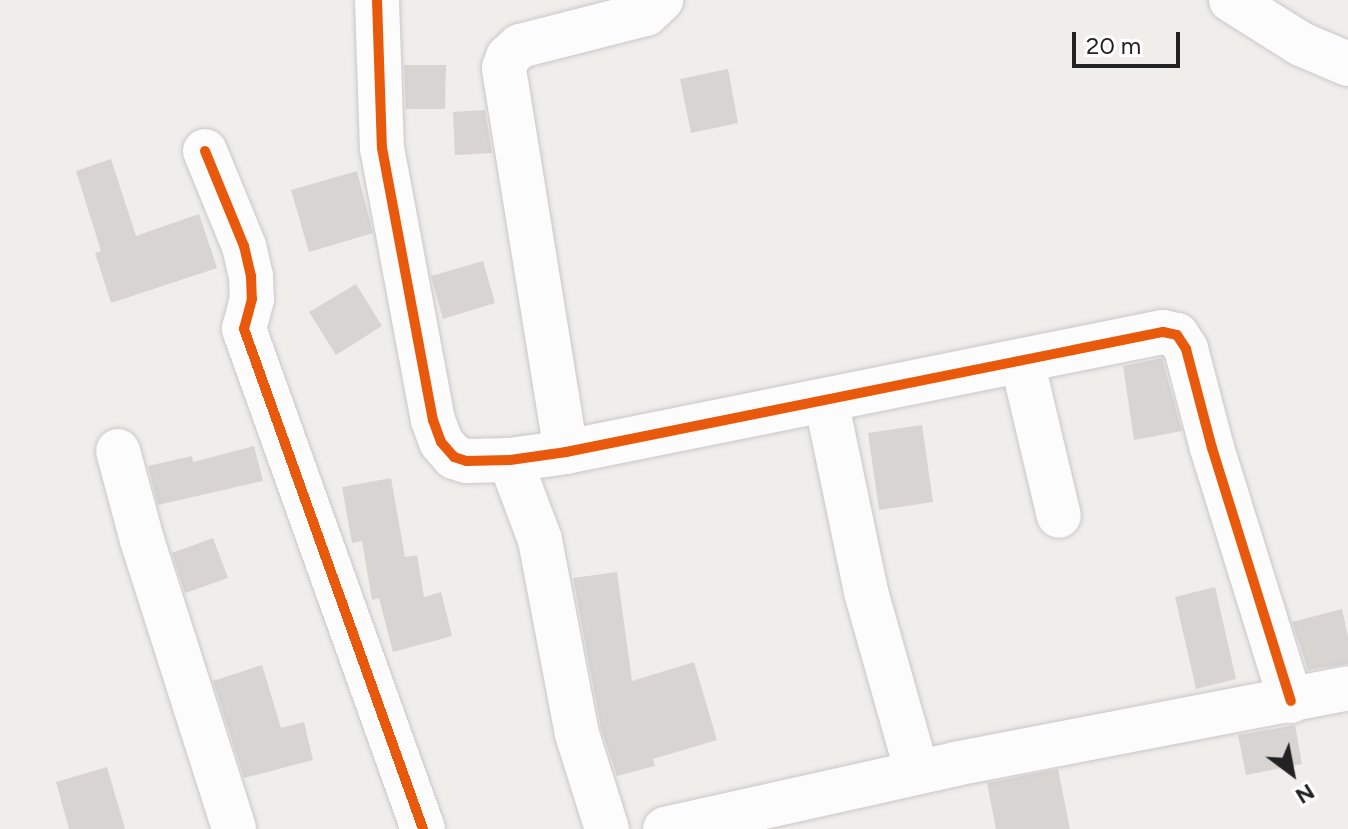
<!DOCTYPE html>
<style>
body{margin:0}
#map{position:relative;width:1348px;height:829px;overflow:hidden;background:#f0eeeb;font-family:Figtree,sans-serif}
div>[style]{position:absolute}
.building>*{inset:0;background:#d7d4d2}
.roads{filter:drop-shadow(0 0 2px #c9c8c7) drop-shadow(0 0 2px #c9c8c7)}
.minor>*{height:44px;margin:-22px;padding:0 22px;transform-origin:22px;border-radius:22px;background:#fdfcfc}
.cycleway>*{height:10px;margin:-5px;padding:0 5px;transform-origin:5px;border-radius:5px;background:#e8590c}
span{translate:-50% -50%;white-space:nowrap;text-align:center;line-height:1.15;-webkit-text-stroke:6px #fff;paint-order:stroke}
.north{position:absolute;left:1252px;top:733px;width:80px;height:80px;-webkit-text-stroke:6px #fff;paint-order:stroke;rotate:148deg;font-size:22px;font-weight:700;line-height:32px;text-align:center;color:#222}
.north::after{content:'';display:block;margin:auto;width:28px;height:36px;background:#222;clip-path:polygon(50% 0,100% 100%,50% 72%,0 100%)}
.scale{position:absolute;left:1072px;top:32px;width:108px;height:36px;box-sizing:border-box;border:4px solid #222;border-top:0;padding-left:10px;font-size:24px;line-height:28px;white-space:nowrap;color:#222;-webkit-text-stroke:6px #fff;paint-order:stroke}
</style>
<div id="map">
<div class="building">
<div style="clip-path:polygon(404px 65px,446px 65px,445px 109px,406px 109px)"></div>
<div style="clip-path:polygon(728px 69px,738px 123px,691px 133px,680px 79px)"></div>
<div style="clip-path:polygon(485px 110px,492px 153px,455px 155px,453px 112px)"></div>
<div style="clip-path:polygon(111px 159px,136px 236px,199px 214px,217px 268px,111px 303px,95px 253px,101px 251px,76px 171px)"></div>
<div style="clip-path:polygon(357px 171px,373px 233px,309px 252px,291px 190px)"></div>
<div style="clip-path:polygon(483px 261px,495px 303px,443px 319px,431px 276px)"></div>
<div style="clip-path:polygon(356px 284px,382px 326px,336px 355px,309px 312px)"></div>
<div style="clip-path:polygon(1162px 358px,1182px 431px,1134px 440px,1123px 366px)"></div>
<div style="clip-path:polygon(922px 425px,933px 502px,879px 510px,868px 433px)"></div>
<div style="clip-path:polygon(254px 446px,263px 481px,158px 505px,148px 466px,192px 456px,193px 462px)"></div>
<div style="clip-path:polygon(391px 478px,405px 557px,417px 555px,424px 597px,441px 592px,452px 636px,393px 652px,379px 598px,372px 600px,362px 541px,352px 543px,342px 487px)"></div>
<div style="clip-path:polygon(213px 538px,228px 578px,185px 593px,172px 553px)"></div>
<div style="clip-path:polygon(617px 572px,632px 681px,694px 662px,717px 740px,653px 759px,655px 766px,617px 776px,601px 728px,573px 578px)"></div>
<div style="clip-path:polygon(1215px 587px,1236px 679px,1196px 689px,1175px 597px)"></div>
<div style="clip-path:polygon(1342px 609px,1348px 637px,1348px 664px,1308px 670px,1292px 622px)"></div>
<div style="clip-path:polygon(262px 665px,281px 728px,304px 722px,313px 760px,244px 778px,213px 681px)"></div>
<div style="clip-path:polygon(1295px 725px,1302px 764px,1246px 775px,1238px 735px)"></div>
<div style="clip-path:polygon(107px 767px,125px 829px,69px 829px,56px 782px)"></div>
<div style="clip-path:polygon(1058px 769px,1070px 829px,996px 829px,987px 783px)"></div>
</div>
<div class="roads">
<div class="minor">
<div style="left:377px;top:0;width:148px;rotate:88.1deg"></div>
<div style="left:382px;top:148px;width:277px;rotate:79.4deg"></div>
<div style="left:433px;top:420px;width:23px;rotate:70deg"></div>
<div style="left:441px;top:442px;width:20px;rotate:49deg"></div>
<div style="left:454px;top:457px;width:13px;rotate:18deg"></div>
<div style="left:466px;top:461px;width:44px;rotate:-1.3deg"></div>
<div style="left:510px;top:460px;width:57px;rotate:-8.1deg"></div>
<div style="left:566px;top:452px;width:609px;rotate:-11.37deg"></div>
<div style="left:1163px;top:332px;width:14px;rotate:12deg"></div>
<div style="left:1177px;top:335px;width:17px;rotate:57deg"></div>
<div style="left:1186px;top:349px;width:102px;rotate:75.3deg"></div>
<div style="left:1212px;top:448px;width:265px;rotate:72.7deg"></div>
<div style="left:1231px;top:0;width:83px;rotate:32.2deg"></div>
<div style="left:1301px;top:44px;width:51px;rotate:23.1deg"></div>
<div style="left:205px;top:151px;width:103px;rotate:67.7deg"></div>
<div style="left:244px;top:246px;width:31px;rotate:77deg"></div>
<div style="left:251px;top:276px;width:23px;rotate:88deg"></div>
<div style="left:252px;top:299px;width:31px;rotate:105deg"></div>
<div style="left:244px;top:329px;width:531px;rotate:70.3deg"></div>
<div style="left:1022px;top:361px;width:159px;rotate:76.6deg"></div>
<div style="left:826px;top:400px;width:196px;rotate:78.2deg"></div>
<div style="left:866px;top:592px;width:187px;rotate:74.2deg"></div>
<div style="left:118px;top:451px;width:92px;rotate:74.9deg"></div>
<div style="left:142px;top:540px;width:303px;rotate:72.3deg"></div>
<div style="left:566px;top:452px;width:389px;rotate:-99.2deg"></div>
<div style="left:504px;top:68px;width:12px;rotate:-70deg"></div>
<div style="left:508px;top:57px;width:16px;rotate:-43deg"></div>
<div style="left:520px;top:46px;width:130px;rotate:-14.3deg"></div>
<div style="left:646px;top:14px;width:21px;rotate:-43deg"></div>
<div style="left:510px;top:460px;width:85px;rotate:69.4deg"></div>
<div style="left:540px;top:540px;width:197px;rotate:79.2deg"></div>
<div style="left:577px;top:734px;width:100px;rotate:72.5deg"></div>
<div style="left:665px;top:829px;width:297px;rotate:-12.6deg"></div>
<div style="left:955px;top:764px;width:400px;rotate:-10.9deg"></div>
</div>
</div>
<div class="cycleway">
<div style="left:377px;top:0;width:148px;rotate:88.1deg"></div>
<div style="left:382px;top:148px;width:277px;rotate:79.4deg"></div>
<div style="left:433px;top:420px;width:23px;rotate:70deg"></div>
<div style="left:441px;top:442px;width:20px;rotate:49deg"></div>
<div style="left:454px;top:457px;width:13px;rotate:18deg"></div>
<div style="left:466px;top:461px;width:44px;rotate:-1.3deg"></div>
<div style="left:510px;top:460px;width:57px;rotate:-8.1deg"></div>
<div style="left:566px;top:452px;width:609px;rotate:-11.37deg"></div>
<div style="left:1163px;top:332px;width:14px;rotate:12deg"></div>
<div style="left:1177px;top:335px;width:17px;rotate:57deg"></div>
<div style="left:1186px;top:349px;width:102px;rotate:75.3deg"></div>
<div style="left:1212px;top:448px;width:265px;rotate:72.7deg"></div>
<div style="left:205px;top:151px;width:103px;rotate:67.7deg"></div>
<div style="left:244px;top:246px;width:31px;rotate:77deg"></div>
<div style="left:251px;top:276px;width:23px;rotate:88deg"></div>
<div style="left:252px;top:299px;width:31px;rotate:105deg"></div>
<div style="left:244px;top:329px;width:531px;rotate:70.3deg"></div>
</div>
<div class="north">N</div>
<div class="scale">20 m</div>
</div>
